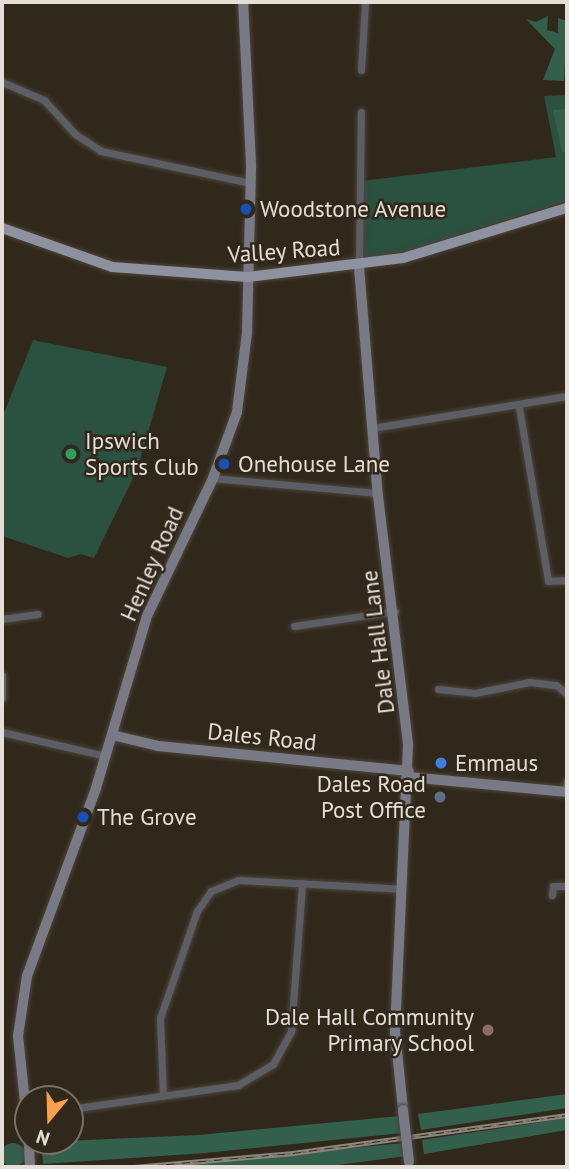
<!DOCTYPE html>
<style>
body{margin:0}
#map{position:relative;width:569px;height:1169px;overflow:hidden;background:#31281c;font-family:"PT Sans",sans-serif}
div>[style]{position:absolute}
.green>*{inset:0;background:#2b5141}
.forest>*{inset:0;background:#33604d}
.round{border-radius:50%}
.roads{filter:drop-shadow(0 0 2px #4e453a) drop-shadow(0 0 2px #4e453a)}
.street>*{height:7px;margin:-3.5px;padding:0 3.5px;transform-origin:3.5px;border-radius:3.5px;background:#5c5e65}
.secondary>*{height:10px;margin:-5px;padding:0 5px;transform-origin:5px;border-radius:5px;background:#787b86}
.primary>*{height:10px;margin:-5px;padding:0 5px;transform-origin:5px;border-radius:5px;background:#8e919f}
.rail>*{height:5px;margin-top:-2.5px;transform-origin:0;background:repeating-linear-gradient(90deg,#31281c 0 8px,#8d867c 0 16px);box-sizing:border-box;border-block:2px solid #8d867c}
.bridges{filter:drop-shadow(0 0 2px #4e453a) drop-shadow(0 0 2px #4e453a)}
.secondary-bridge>*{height:10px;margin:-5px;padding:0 5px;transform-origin:5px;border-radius:5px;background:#787b86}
.dots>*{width:19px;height:19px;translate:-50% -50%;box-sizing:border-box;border:4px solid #31281c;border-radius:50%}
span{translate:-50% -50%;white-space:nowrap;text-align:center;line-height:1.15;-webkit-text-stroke:5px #31281c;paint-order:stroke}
.poi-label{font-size:23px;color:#e4ded6}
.left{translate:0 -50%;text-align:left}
.right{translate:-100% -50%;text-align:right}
.street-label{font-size:23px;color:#e4ded6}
.frame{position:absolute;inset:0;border:4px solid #e4ded6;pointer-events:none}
.north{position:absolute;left:14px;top:1085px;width:70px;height:70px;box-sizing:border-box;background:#31281c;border:2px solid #797166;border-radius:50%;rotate:199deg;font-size:19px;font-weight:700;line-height:28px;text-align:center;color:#e4ded6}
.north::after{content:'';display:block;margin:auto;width:24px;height:32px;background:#f8a04b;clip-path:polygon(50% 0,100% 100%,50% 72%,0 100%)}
</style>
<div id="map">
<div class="green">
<div style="clip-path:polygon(567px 95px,567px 201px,407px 251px,368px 258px,362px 254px,362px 181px,556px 157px,544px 96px)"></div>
<div style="clip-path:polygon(33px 340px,167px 367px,137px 470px,94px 558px,81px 554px,68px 558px,2px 536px,2px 418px)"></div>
</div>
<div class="forest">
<div style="clip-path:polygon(548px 16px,547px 30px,558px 33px,558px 18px,567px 21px,564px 81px,543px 80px,555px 49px,526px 19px,536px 22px)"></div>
<div style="clip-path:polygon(567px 109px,567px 152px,562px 152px,553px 110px)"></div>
<div style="clip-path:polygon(567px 1094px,567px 1108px,421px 1130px,418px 1114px)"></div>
<div style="clip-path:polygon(400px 1116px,402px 1133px,205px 1153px,43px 1164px,41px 1142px,199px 1135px)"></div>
<div style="clip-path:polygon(567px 1118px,567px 1130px,424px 1154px,422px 1140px)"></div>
<div class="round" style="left:1px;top:1143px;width:24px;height:24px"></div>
<div style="clip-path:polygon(404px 1143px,406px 1156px,323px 1167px,155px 1167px)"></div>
</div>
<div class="roads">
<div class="street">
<div style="left:361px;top:70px;width:68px;rotate:-86.6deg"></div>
<div style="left:2px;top:82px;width:46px;rotate:23.2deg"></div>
<div style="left:44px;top:100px;width:46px;rotate:47.6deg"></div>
<div style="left:75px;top:134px;width:31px;rotate:33deg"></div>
<div style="left:101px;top:151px;width:152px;rotate:12.1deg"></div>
<div style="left:359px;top:265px;width:153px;rotate:-89.3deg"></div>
<div style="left:519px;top:407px;width:176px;rotate:80.5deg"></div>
<div style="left:548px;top:581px;width:19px;rotate:-3deg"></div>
<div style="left:373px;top:428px;width:197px;rotate:-9.4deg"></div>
<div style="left:213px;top:478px;width:166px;rotate:5.2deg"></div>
<div style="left:2px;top:619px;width:36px;rotate:-8deg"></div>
<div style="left:294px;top:626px;width:102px;rotate:-8.4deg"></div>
<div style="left:2px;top:675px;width:23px;rotate:90deg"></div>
<div style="left:438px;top:689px;width:37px;rotate:6deg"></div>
<div style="left:475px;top:693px;width:56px;rotate:-11.3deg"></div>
<div style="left:530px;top:682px;width:26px;rotate:7deg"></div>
<div style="left:556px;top:685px;width:14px;rotate:39deg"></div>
<div style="left:2px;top:732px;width:107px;rotate:13deg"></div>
<div style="left:565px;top:792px;width:11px;rotate:-80deg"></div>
<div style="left:552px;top:895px;width:9px;rotate:-84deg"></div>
<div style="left:553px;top:886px;width:14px"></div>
<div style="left:163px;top:1096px;width:78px;rotate:-92.2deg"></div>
<div style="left:160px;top:1018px;width:113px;rotate:-70.9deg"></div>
<div style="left:197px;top:911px;width:24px;rotate:-55deg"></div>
<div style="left:211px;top:891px;width:29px;rotate:-22deg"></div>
<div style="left:238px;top:880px;width:164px;rotate:3.1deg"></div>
<div style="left:70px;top:1109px;width:170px;rotate:-8.1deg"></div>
<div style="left:238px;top:1085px;width:41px;rotate:-31deg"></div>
<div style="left:273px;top:1064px;width:38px;rotate:-61deg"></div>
<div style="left:291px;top:1031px;width:148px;rotate:-85.7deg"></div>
</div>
<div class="secondary">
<div style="left:359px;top:267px;width:230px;rotate:85.3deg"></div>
<div style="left:378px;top:496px;width:251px;rotate:83.1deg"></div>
<div style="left:408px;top:745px;width:287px;rotate:92.6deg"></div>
<div style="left:395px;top:1032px;width:78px;rotate:84.1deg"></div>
<div style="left:112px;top:735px;width:47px;rotate:13.4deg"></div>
<div style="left:158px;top:746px;width:252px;rotate:5.7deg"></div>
<div style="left:409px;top:777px;width:159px;rotate:5.4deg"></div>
<div style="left:28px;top:1131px;width:96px;rotate:-96deg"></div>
<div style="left:18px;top:1036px;width:61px;rotate:-81.5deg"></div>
<div style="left:27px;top:976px;width:200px;rotate:-69.8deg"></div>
<div style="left:96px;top:788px;width:179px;rotate:-73.5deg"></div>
<div style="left:147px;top:616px;width:153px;rotate:-64.4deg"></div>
<div style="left:213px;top:478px;width:70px;rotate:-70deg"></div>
<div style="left:237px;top:412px;width:80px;rotate:-82.8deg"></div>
<div style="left:247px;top:333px;width:169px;rotate:-88.6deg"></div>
<div style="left:251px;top:164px;width:162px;rotate:-92.8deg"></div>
<div style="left:29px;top:1141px;width:26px;rotate:88deg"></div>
</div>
<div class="primary">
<div style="left:2px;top:228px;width:117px;rotate:19.5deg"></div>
<div style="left:112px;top:267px;width:136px;rotate:4.2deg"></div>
<div style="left:248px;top:277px;width:156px;rotate:-7deg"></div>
<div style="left:403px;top:258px;width:171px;rotate:-17deg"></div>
</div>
</div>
<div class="rail">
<div style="left:134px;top:1167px;width:160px;rotate:-5deg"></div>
<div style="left:293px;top:1153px;width:277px;rotate:-7.9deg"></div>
</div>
<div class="bridges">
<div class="secondary-bridge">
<div style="left:403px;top:1110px;width:52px;rotate:83.4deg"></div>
</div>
</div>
<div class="dots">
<div style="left:246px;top:209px;background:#1a4fb4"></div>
<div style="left:71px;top:454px;background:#2e9e5b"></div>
<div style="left:224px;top:464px;background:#1a4fb4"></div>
<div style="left:441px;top:763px;background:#3f7fe0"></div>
<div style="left:440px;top:797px;background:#5c6f8a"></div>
<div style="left:83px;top:817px;background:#1a4fb4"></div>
<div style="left:488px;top:1030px;background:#8d6e63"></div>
</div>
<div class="poi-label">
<span class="left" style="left:260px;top:209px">Woodstone Avenue</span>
<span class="left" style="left:85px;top:454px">Ipswich<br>Sports Club</span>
<span class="left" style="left:238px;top:464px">Onehouse Lane</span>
<span class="left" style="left:455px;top:763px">Emmaus</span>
<span class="right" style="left:426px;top:797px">Dales Road<br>Post Office</span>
<span class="left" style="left:97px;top:817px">The Grove</span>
<span class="right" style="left:474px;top:1030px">Dale Hall Community<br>Primary School</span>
</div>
<div class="street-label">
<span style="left:284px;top:251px;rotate:-4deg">Valley Road</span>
<span style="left:152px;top:564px;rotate:-66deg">Henley Road</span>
<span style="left:378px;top:642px;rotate:-97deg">Dale Hall Lane</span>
<span style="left:262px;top:737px;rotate:6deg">Dales Road</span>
</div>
<div class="frame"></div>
<div class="north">N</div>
</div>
